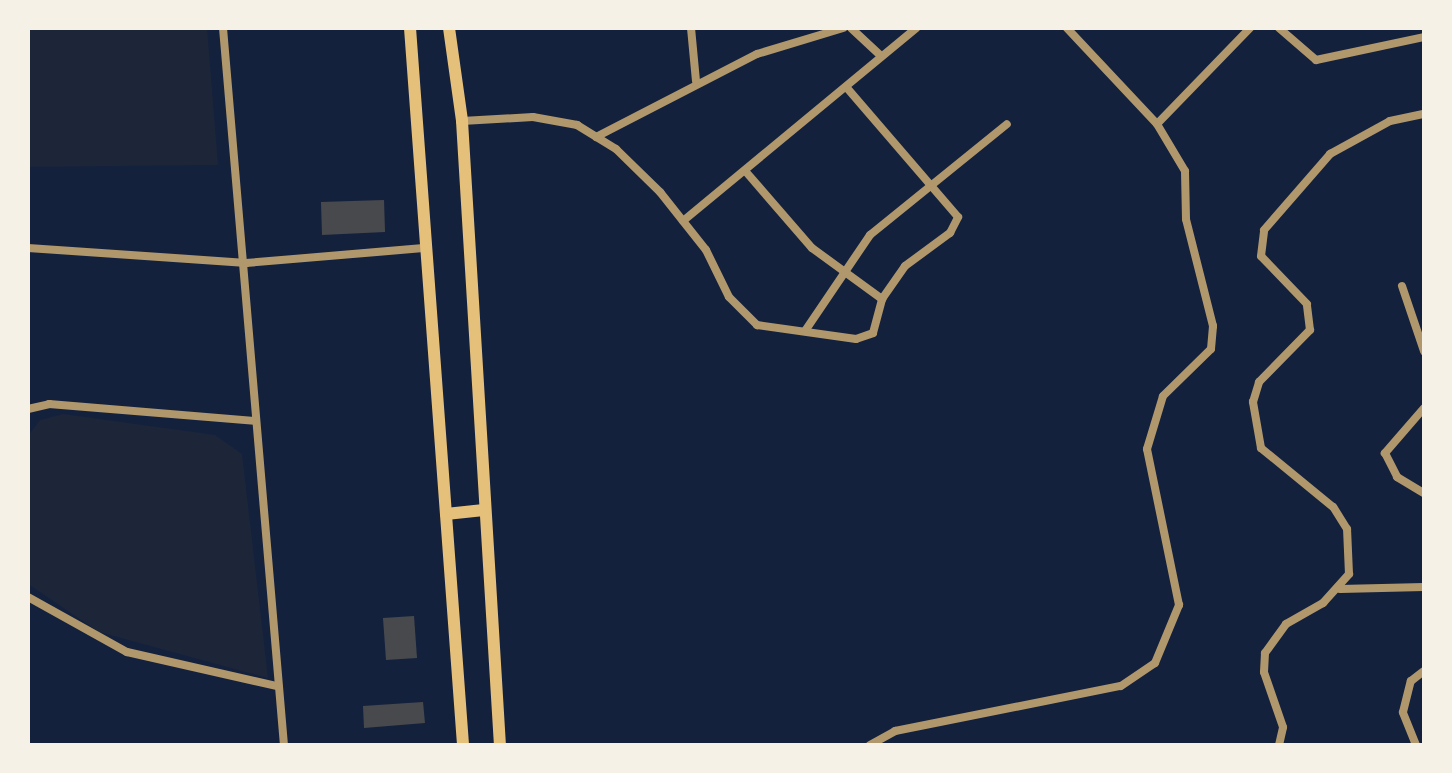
<!DOCTYPE html>
<style>
body{margin:0}
#map{position:relative;width:1452px;height:773px;overflow:hidden;background:#14213d;font-family:"DejaVu Sans",sans-serif}
div>[style]{position:absolute}
.green>*{inset:0;background:#1d2539}
.building>*{inset:0;background:#48494c}
.minor>*{height:8px;margin:-4px;padding:0 4px;transform-origin:4px;border-radius:4px;background:#b1986c}
.secondary>*{height:12px;margin:-6px;padding:0 6px;transform-origin:6px;border-radius:6px;background:#e5c07b}
span{translate:-50% -50%;white-space:nowrap;text-align:center;line-height:1.15;-webkit-text-stroke:6px #f6f1e7;paint-order:stroke}
.frame{position:absolute;inset:0;border:30px solid #f6f1e7;pointer-events:none}
</style>
<div id="map">
<div class="green">
<div style="clip-path:polygon(28px 28px,207px 28px,218px 165px,28px 167px)"></div>
<div style="clip-path:polygon(63px 414px,215px 435px,242px 454px,268px 678px,99px 632px,28px 584px,28px 436px,40px 420px)"></div>
</div>
<div class="building">
<div style="clip-path:polygon(384px 200px,385px 232px,322px 235px,321px 202px)"></div>
<div style="clip-path:polygon(414px 616px,417px 658px,386px 660px,383px 618px)"></div>
<div style="clip-path:polygon(423px 702px,425px 723px,364px 728px,363px 706px)"></div>
</div>
<div class="minor">
<div style="left:223px;top:28px;width:720px;rotate:85.14deg"></div>
<div style="left:691px;top:28px;width:53px;rotate:84.6deg"></div>
<div style="left:851px;top:28px;width:40px;rotate:43deg"></div>
<div style="left:1279px;top:28px;width:49px;rotate:40.9deg"></div>
<div style="left:1316px;top:60px;width:110px;rotate:-12deg"></div>
<div style="left:462px;top:121px;width:71px;rotate:-3.2deg"></div>
<div style="left:533px;top:117px;width:45px;rotate:10.3deg"></div>
<div style="left:577px;top:125px;width:46px;rotate:31.6deg"></div>
<div style="left:616px;top:149px;width:62px;rotate:44.3deg"></div>
<div style="left:660px;top:192px;width:74px;rotate:51.6deg"></div>
<div style="left:706px;top:250px;width:52px;rotate:63.9deg"></div>
<div style="left:729px;top:297px;width:40px;rotate:45deg"></div>
<div style="left:757px;top:325px;width:100px;rotate:8deg"></div>
<div style="left:856px;top:339px;width:18px;rotate:-19deg"></div>
<div style="left:873px;top:333px;width:35px;rotate:-75deg"></div>
<div style="left:882px;top:299px;width:40px;rotate:-55.1deg"></div>
<div style="left:905px;top:266px;width:56px;rotate:-36.3deg"></div>
<div style="left:950px;top:233px;width:18px;rotate:-63deg"></div>
<div style="left:958px;top:217px;width:169px;rotate:-130.7deg"></div>
<div style="left:1157px;top:124px;width:134px;rotate:-45.9deg"></div>
<div style="left:596px;top:137px;width:181px;rotate:-27.3deg"></div>
<div style="left:757px;top:54px;width:90px;rotate:-16.8deg"></div>
<div style="left:747px;top:173px;width:99px;rotate:49.1deg"></div>
<div style="left:812px;top:248px;width:87px;rotate:36.1deg"></div>
<div style="left:683px;top:221px;width:303px;rotate:-39.6deg"></div>
<div style="left:28px;top:248px;width:219px;rotate:3.9deg"></div>
<div style="left:246px;top:263px;width:181px;rotate:-4.8deg"></div>
<div style="left:1402px;top:286px;width:69px;rotate:71.3deg"></div>
<div style="left:805px;top:331px;width:116px;rotate:-55.9deg"></div>
<div style="left:870px;top:235px;width:176px;rotate:-39deg"></div>
<div style="left:1424px;top:408px;width:60px;rotate:130.9deg"></div>
<div style="left:1385px;top:453px;width:27px;rotate:63deg"></div>
<div style="left:1397px;top:477px;width:31px;rotate:31deg"></div>
<div style="left:28px;top:409px;width:22px;rotate:-13deg"></div>
<div style="left:49px;top:404px;width:206px;rotate:4.7deg"></div>
<div style="left:1340px;top:589px;width:84px;rotate:-1.4deg"></div>
<div style="left:28px;top:597px;width:113px;rotate:29.1deg"></div>
<div style="left:127px;top:652px;width:154px;rotate:12.8deg"></div>
<div style="left:870px;top:745px;width:29px;rotate:-29deg"></div>
<div style="left:895px;top:731px;width:230px;rotate:-11.3deg"></div>
<div style="left:1121px;top:686px;width:41px;rotate:-34.1deg"></div>
<div style="left:1155px;top:663px;width:63px;rotate:-67.5deg"></div>
<div style="left:1179px;top:605px;width:159px;rotate:-101.6deg"></div>
<div style="left:1147px;top:449px;width:55px;rotate:-73.2deg"></div>
<div style="left:1163px;top:396px;width:67px;rotate:-44.4deg"></div>
<div style="left:1211px;top:349px;width:23px;rotate:-85deg"></div>
<div style="left:1213px;top:326px;width:110px;rotate:-104.2deg"></div>
<div style="left:1186px;top:219px;width:48px;rotate:-91.2deg"></div>
<div style="left:1185px;top:171px;width:55px;rotate:-120.8deg"></div>
<div style="left:1157px;top:124px;width:132px;rotate:-133.2deg"></div>
<div style="left:1279px;top:745px;width:18px;rotate:-77deg"></div>
<div style="left:1283px;top:727px;width:58px;rotate:-109.1deg"></div>
<div style="left:1264px;top:672px;width:19px;rotate:-87deg"></div>
<div style="left:1265px;top:653px;width:36px;rotate:-54deg"></div>
<div style="left:1286px;top:624px;width:43px;rotate:-29.6deg"></div>
<div style="left:1323px;top:603px;width:39px;rotate:-48deg"></div>
<div style="left:1349px;top:574px;width:45px;rotate:-92.5deg"></div>
<div style="left:1347px;top:529px;width:26px;rotate:-122deg"></div>
<div style="left:1333px;top:507px;width:93px;rotate:-140.7deg"></div>
<div style="left:1261px;top:448px;width:47px;rotate:-99.9deg"></div>
<div style="left:1253px;top:402px;width:21px;rotate:-73deg"></div>
<div style="left:1259px;top:382px;width:73px;rotate:-45.6deg"></div>
<div style="left:1310px;top:330px;width:26px;rotate:-97deg"></div>
<div style="left:1307px;top:304px;width:66px;rotate:-133.8deg"></div>
<div style="left:1261px;top:256px;width:26px;rotate:-83deg"></div>
<div style="left:1264px;top:230px;width:101px;rotate:-49deg"></div>
<div style="left:1330px;top:154px;width:68px;rotate:-28.8deg"></div>
<div style="left:1390px;top:121px;width:35px;rotate:-12deg"></div>
<div style="left:1416px;top:745px;width:35px;rotate:-112deg"></div>
<div style="left:1403px;top:712px;width:32px;rotate:-76deg"></div>
<div style="left:1411px;top:681px;width:16px;rotate:-38deg"></div>
</div>
<div class="secondary">
<div style="left:410px;top:28px;width:719px;rotate:85.77deg"></div>
<div style="left:449px;top:28px;width:94px;rotate:82deg"></div>
<div style="left:462px;top:121px;width:625px;rotate:86.52deg"></div>
<div style="left:446px;top:514px;width:38px;rotate:-6deg"></div>
</div>
<div class="frame"></div>
</div>
